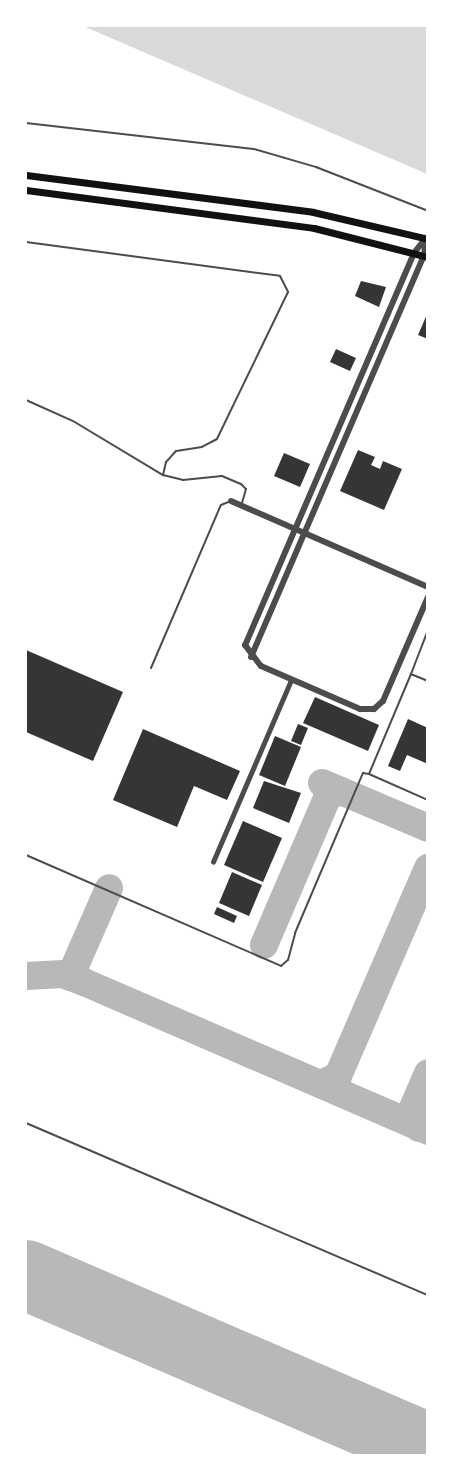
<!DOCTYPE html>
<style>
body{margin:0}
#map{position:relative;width:453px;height:1481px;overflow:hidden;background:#fff;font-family:"IBM Plex Serif",serif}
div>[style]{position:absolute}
.water>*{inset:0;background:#d9d9d9}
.taxiway>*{height:28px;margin:-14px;padding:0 14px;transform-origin:14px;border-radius:14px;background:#b8b8b8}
.runway>*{height:70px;margin:-35px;padding:0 35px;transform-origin:35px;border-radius:35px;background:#b8b8b8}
.building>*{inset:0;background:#353535}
.service>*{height:2px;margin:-1px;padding:0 1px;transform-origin:1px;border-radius:1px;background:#4c4c4c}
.minor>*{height:4.5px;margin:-2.25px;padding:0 2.25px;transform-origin:2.25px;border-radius:2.25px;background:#4c4c4c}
.tertiary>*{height:6px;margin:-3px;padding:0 3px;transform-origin:3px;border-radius:3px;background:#4c4c4c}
.secondary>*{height:7px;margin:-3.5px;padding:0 3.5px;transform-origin:3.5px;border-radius:3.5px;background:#111}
span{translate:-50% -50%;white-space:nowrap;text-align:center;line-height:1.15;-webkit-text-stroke:4.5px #fff;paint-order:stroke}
.frame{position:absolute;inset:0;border:27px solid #fff;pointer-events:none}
</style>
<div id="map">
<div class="water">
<div style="clip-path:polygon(83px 26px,427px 26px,427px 174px)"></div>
</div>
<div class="taxiway">
<div style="left:322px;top:783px;width:115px;rotate:23deg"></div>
<div style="left:264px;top:945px;width:160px;rotate:-66.8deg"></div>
<div style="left:327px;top:798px;width:14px;rotate:-34deg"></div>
<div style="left:26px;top:976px;width:37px;rotate:-3deg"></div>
<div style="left:63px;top:974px;width:22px;rotate:21deg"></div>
<div style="left:84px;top:982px;width:375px;rotate:23.4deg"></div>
<div style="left:70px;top:977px;width:97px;rotate:-66.3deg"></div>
<div style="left:321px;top:1084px;width:19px;rotate:-25deg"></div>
<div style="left:338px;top:1076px;width:227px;rotate:-66.6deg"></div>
<div style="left:419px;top:1128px;width:19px;rotate:-111deg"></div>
<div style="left:412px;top:1110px;width:40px;rotate:-66.6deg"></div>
</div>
<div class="runway">
<div style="left:26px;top:1275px;width:438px;rotate:23.3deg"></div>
</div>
<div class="building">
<div style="clip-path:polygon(361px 281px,386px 287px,379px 307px,355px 296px)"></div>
<div style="clip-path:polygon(428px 312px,428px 339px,418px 335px)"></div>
<div style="clip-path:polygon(336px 349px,356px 358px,350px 371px,330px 362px)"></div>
<div style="clip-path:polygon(358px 450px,375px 457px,371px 465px,380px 469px,383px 461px,402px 469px,384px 510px,340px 491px)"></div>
<div style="clip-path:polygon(284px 453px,310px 464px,300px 487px,274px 476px)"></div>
<div style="clip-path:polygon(26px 650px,123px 692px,93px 761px,26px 732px)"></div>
<div style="clip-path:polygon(315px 697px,379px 725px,368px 751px,303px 723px)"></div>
<div style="clip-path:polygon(408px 719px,428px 728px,428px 764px,407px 755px,400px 771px,388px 766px)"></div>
<div style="clip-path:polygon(298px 724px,308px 728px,301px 745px,291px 741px)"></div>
<div style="clip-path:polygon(143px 729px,240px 771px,227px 800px,194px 786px,177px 827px,113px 800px)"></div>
<div style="clip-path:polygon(275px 736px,301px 747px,285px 786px,259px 775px)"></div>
<div style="clip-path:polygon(264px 781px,301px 793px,289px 823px,253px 808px)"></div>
<div style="clip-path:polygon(243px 821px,282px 838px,263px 882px,224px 865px)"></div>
<div style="clip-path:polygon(232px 872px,262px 885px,249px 916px,219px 903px)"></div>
<div style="clip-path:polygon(217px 907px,237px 916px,234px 923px,214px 914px)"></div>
</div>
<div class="service">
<div style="left:26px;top:123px;width:229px;rotate:6.5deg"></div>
<div style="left:254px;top:149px;width:65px;rotate:16.2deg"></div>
<div style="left:316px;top:167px;width:120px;rotate:21.4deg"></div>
<div style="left:26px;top:242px;width:256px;rotate:7.6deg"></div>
<div style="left:280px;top:276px;width:18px;rotate:63deg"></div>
<div style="left:288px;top:292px;width:163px;rotate:115.8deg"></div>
<div style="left:217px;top:439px;width:17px;rotate:152deg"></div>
<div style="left:202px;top:447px;width:26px;rotate:171deg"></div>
<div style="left:176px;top:451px;width:15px;rotate:132deg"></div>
<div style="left:166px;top:462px;width:13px;rotate:103deg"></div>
<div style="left:26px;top:400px;width:51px;rotate:24.1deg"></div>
<div style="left:73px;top:421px;width:105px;rotate:31deg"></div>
<div style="left:163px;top:475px;width:21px;rotate:14deg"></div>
<div style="left:183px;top:480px;width:39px;rotate:-6deg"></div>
<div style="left:222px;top:476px;width:21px;rotate:23deg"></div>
<div style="left:241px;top:484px;width:7px;rotate:45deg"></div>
<div style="left:246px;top:489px;width:15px;rotate:106deg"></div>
<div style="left:151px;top:668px;width:177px;rotate:-66.8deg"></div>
<div style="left:221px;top:505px;width:11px;rotate:-22deg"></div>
<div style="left:411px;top:674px;width:47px;rotate:-68.9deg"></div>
<div style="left:428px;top:681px;width:18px;rotate:-158deg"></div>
<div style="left:411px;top:674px;width:108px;rotate:112.8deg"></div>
<div style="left:369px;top:774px;width:64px;rotate:23.8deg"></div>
<div style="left:26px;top:855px;width:278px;rotate:23.5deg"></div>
<div style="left:281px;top:966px;width:9px;rotate:-41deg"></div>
<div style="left:288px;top:960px;width:28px;rotate:-75deg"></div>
<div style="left:295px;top:933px;width:174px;rotate:-67deg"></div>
<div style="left:363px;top:773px;width:6px;rotate:9deg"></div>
<div style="left:26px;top:1123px;width:437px;rotate:23.2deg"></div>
</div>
<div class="minor">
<div style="left:213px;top:862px;width:198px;rotate:-66.8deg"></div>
</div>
<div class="tertiary">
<div style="left:426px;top:238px;width:19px;rotate:129deg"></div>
<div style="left:414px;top:253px;width:427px;rotate:113.3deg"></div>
<div style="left:245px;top:645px;width:26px;rotate:53deg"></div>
<div style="left:261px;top:666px;width:108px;rotate:23.5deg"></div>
<div style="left:360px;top:709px;width:14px"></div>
<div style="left:374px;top:709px;width:12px;rotate:-42deg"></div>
<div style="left:383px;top:701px;width:113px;rotate:-66.6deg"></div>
<div style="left:231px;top:501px;width:215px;rotate:23.6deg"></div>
<div style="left:251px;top:657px;width:437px;rotate:-66.7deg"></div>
<div style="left:424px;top:256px;width:18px;rotate:-84deg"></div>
</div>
<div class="secondary">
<div style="left:26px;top:175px;width:289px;rotate:7.3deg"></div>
<div style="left:313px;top:212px;width:118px;rotate:13.2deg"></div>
<div style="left:26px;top:190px;width:290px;rotate:7.5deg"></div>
<div style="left:314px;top:228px;width:118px;rotate:14.3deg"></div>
</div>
<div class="frame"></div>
</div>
